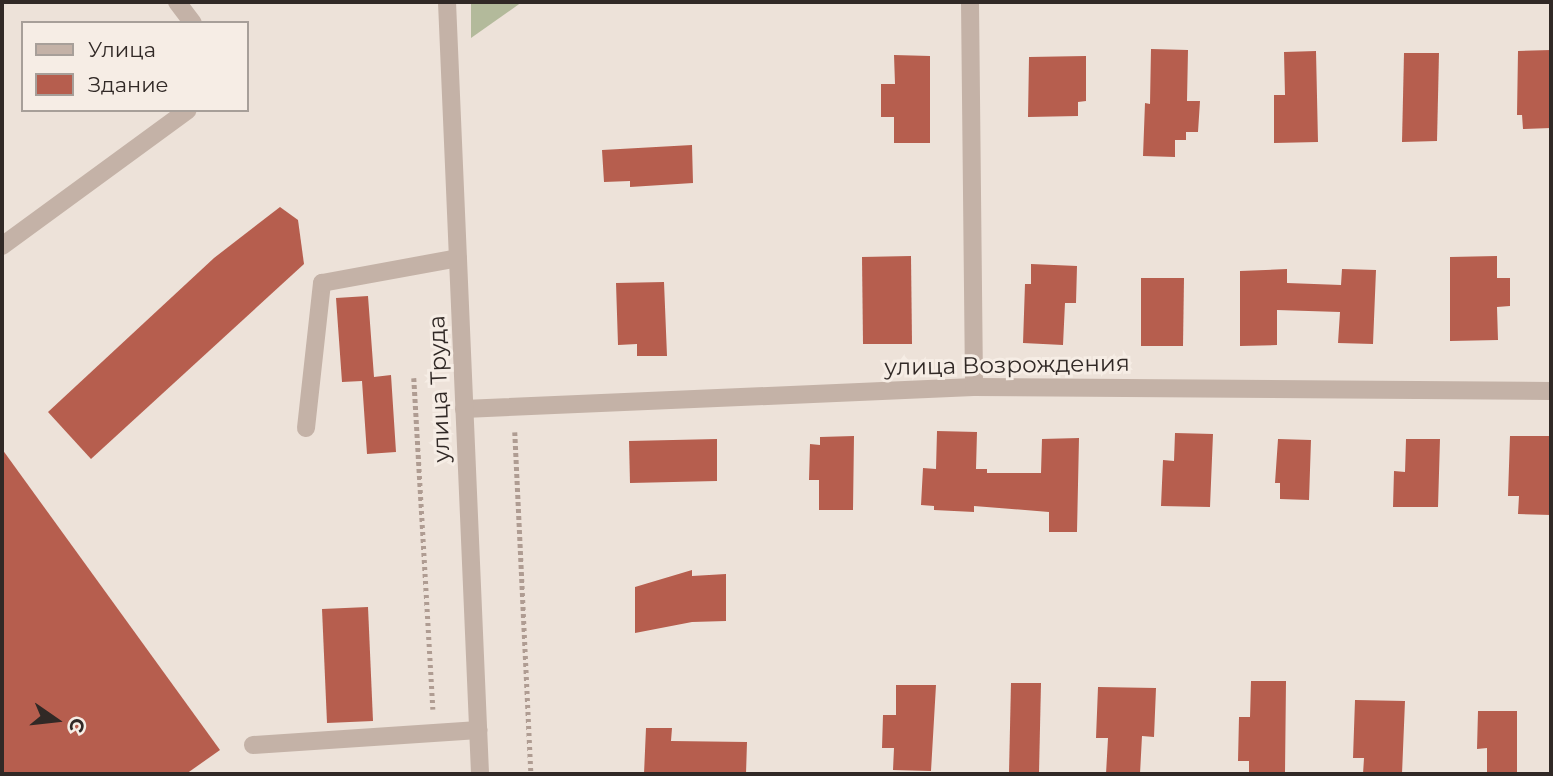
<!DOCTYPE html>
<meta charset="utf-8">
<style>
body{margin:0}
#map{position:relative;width:1553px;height:776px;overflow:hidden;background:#ede2d9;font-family:Montserrat,sans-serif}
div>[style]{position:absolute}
.green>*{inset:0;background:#b3ba9b}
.building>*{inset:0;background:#b65e4e}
.path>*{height:4.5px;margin-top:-2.25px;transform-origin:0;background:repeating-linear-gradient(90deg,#af9c92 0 3.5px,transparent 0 7px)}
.service>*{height:18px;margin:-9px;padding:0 9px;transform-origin:9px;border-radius:9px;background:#c4b2a7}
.minor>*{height:18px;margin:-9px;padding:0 9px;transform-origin:9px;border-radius:9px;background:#c4b2a7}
.tertiary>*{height:18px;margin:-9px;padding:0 9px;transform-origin:9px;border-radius:9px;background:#c4b2a7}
span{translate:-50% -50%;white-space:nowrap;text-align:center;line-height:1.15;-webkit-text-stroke:6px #f6ede5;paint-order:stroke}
.street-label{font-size:23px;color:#312926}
.frame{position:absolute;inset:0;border:4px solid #312926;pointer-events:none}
.legend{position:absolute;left:21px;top:21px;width:228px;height:91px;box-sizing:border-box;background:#f6ede5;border:2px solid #a79f99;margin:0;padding:9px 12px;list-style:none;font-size:21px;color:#312926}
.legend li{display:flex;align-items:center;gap:14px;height:35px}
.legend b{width:35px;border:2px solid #a79f99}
.north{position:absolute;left:21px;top:685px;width:70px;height:70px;-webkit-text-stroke:5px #f6ede5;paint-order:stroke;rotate:104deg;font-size:19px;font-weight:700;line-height:28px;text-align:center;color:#312926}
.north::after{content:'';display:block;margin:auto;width:24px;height:32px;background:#312926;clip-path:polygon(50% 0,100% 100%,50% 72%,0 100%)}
</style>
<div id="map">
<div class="green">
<div style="clip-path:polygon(471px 2px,522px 2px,471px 38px)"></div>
</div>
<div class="building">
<div style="clip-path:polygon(1151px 49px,1188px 50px,1187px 101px,1200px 101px,1198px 132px,1186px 132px,1186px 140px,1175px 140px,1175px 157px,1143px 156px,1145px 103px,1150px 104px)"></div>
<div style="clip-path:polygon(1551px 50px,1551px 128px,1523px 129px,1522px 115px,1517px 115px,1518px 51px)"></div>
<div style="clip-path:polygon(1316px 51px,1318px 142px,1274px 143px,1274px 95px,1285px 95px,1284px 52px)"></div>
<div style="clip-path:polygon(1404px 53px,1439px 53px,1437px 141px,1402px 142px)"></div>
<div style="clip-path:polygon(894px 55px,930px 56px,930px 143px,894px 143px,894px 117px,881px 117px,881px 84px,895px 84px)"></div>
<div style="clip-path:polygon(1086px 56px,1086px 101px,1078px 102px,1078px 116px,1028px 117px,1029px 57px)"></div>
<div style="clip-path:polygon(692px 145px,693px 183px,630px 187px,630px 181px,604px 182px,602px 150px)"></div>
<div style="clip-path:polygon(280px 207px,298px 220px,304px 264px,91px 459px,48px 412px,214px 258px)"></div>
<div style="clip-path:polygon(911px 256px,912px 344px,863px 344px,862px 257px)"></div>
<div style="clip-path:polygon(1497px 256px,1497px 278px,1510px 278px,1510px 306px,1497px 307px,1498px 340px,1450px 341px,1450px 257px)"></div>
<div style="clip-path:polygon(1031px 264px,1077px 266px,1076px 303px,1065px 303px,1063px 345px,1023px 343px,1025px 284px,1031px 284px)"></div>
<div style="clip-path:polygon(1287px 269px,1287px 283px,1341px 285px,1342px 269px,1376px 270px,1373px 344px,1338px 343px,1340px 312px,1277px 310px,1277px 345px,1240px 346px,1240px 271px)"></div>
<div style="clip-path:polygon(1141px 278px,1184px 278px,1183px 346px,1141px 346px)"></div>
<div style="clip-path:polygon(664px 282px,667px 356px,637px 356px,637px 344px,618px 345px,616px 283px)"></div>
<div style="clip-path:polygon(368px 296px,374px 377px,391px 375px,396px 452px,367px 454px,362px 381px,342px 382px,336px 298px)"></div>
<div style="clip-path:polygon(937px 431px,977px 432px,976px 469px,987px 469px,987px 473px,1041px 473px,1042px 439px,1079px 438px,1077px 532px,1049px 532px,1049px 512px,974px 506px,974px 512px,934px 510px,934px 506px,921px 505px,923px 468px,936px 469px)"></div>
<div style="clip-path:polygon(1175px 433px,1213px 434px,1210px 507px,1161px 506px,1163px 460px,1174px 461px)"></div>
<div style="clip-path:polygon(854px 436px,853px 510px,819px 510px,819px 480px,809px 480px,810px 444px,820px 445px,820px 437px)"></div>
<div style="clip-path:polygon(1510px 436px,1551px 436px,1551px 515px,1518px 514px,1519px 496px,1508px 496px)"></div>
<div style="clip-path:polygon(717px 439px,717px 481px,630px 483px,629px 441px)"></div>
<div style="clip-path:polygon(1278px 439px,1311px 440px,1309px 500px,1280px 499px,1280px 483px,1275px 483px)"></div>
<div style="clip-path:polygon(1406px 439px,1440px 439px,1438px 507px,1393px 507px,1394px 471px,1405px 472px)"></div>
<div style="clip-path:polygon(2px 449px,220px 750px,186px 774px,2px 774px)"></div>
<div style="clip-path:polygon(692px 570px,692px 576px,726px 574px,726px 621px,692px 622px,635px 633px,635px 587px)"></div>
<div style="clip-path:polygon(368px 607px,373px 721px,327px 723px,322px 609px)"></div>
<div style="clip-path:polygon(1251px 681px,1286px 681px,1285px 774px,1249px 774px,1249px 761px,1238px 761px,1239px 717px,1250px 717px)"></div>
<div style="clip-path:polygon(1011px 683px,1041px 683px,1039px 773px,1009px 773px)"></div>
<div style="clip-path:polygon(896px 685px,936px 685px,931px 771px,893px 770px,894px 748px,882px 748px,883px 715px,896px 715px)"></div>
<div style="clip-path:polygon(1098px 687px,1156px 688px,1154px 737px,1142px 736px,1140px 774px,1106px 774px,1108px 738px,1096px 738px)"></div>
<div style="clip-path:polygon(1355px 700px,1405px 701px,1402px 774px,1363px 774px,1364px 758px,1353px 758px)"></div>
<div style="clip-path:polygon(1478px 711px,1517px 711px,1517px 774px,1487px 774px,1487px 748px,1477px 749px)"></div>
<div style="clip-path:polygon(646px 728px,672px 728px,671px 741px,747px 742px,746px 774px,644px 774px)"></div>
</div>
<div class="path">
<div style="left:414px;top:378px;width:332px;rotate:86.7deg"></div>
<div style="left:515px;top:432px;width:342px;rotate:87.3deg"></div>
</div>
<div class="service">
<div style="left:177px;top:2px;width:26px;rotate:53deg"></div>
<div style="left:2px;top:246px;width:230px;rotate:-36.2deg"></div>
<div style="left:306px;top:428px;width:146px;rotate:-83.7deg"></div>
<div style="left:322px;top:283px;width:138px;rotate:-10.4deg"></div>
<div style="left:253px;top:745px;width:226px;rotate:-3.8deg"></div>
</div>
<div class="minor">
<div style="left:970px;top:2px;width:385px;rotate:89.4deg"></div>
<div style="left:464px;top:409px;width:510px;rotate:-2.47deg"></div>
<div style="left:974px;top:387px;width:577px;rotate:0.4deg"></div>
</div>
<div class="tertiary">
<div style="left:447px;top:2px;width:773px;rotate:87.55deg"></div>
</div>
<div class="street-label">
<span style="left:1007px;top:365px;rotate:-1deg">улица Возрождения</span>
<span style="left:439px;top:389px;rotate:-92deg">улица Труда</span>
</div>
<div class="frame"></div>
<ul class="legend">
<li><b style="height:9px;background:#c4b2a7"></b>Улица</li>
<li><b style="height:19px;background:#b65e4e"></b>Здание</li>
</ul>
<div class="north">С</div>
</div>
